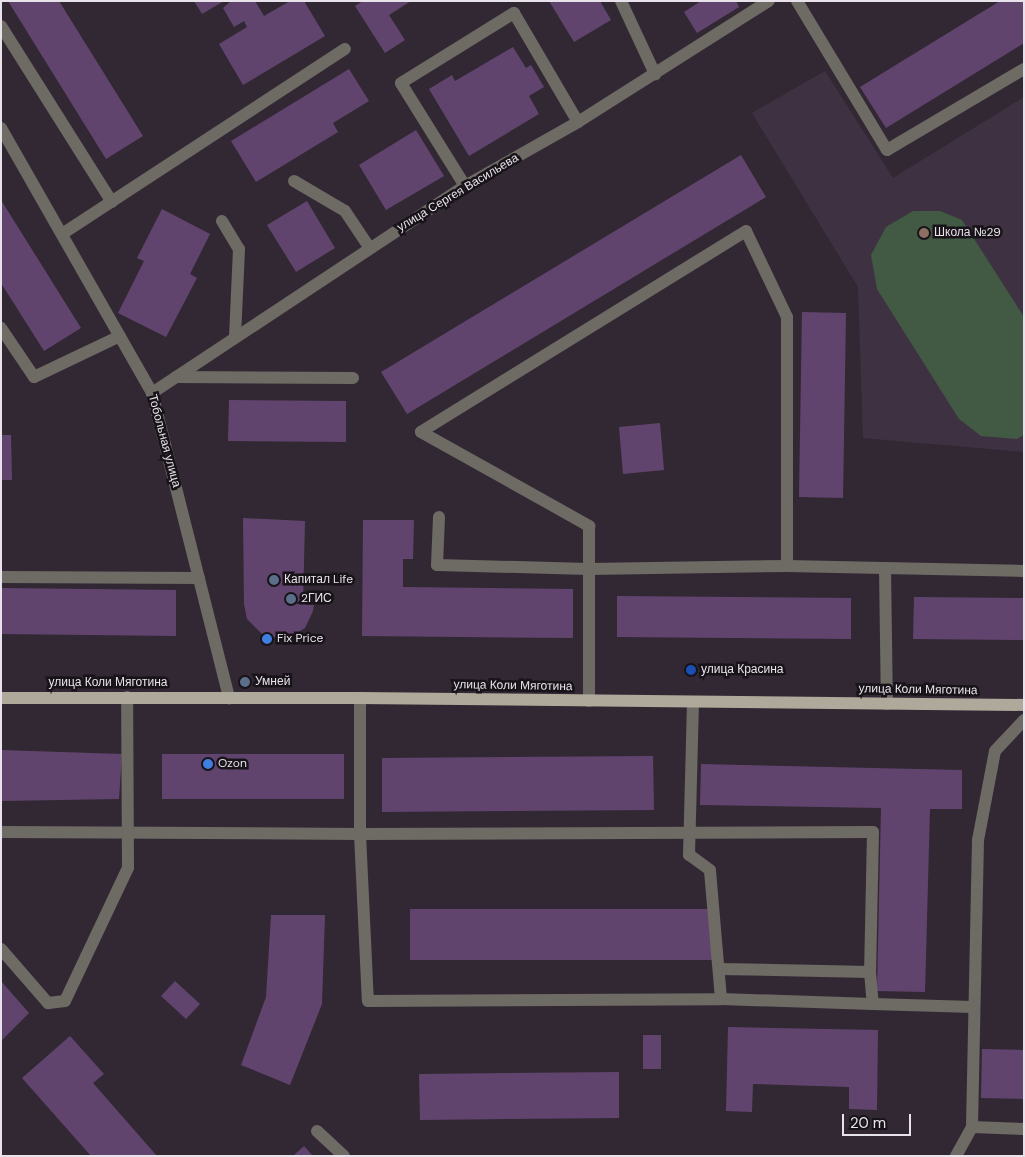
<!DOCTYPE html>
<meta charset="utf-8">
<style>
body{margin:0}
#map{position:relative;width:1025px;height:1157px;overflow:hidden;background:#322834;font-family:"DM Sans",sans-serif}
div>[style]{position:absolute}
.built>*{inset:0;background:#3e3242}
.green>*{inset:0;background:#425a44}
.building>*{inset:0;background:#61446e}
.minor>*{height:12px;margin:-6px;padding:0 6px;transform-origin:6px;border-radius:6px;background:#6d6b64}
.major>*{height:12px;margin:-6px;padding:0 6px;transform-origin:6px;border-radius:6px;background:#aea99a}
.dots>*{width:14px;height:14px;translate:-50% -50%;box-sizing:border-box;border:2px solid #171318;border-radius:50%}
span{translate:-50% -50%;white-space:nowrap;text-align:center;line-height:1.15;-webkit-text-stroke:5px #171318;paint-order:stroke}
.street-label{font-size:12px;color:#e8e2ea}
.poi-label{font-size:12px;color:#e8e2ea}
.left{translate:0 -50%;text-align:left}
.frame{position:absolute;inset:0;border:2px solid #e8e2ea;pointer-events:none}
.scale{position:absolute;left:842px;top:1114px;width:69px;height:22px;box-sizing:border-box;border:2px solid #e8e2ea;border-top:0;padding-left:6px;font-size:15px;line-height:18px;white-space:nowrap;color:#e8e2ea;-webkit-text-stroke:4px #171318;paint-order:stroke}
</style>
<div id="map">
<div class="built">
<div style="clip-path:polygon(825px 71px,893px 178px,1024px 97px,1024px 452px,863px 438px,858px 287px,752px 113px)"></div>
</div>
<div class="green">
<div style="clip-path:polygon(913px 211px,940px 211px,962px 220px,1024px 317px,1024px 435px,1017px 439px,981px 436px,959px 419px,877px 289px,871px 255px,886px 227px)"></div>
</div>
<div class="building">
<div style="clip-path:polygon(8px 1px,59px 1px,143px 136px,106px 159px)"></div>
<div style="clip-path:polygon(194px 1px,224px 1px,202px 14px)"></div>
<div style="clip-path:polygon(231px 1px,255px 1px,264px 16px,290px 1px,304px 1px,325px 36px,243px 85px,219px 44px,247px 27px,244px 21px,234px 27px,223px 8px)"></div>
<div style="clip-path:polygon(363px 1px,411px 1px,389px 15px,405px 40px,385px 53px,355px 6px)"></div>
<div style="clip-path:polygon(549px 1px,600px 1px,611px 20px,574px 42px)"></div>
<div style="clip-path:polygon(701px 1px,736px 1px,739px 7px,697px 33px,684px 12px)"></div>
<div style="clip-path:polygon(1000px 1px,1024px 1px,1024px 43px,886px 128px,860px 87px)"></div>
<div style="clip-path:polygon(513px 47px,526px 68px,531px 65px,544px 87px,529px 96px,539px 114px,469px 156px,429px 89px,452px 75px,455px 81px)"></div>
<div style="clip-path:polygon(349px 69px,369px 101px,333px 123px,338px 132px,256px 182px,231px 141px)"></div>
<div style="clip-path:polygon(416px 130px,444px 176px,386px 210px,359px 165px)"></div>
<div style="clip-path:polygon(741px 155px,766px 197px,407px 414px,381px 372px)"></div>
<div style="clip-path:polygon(1px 200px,81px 328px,44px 351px,1px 283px)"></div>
<div style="clip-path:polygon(307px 201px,335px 248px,296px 272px,267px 225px)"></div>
<div style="clip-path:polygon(162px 209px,210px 234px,190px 274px,197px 278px,166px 337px,118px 313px,144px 261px,137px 258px)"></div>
<div style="clip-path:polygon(802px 312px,846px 313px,843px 498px,799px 497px)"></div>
<div style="clip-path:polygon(229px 400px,346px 401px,346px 442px,228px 441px)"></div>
<div style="clip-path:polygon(660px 423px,664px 470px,623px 474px,619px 427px)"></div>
<div style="clip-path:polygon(1px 435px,11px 435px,12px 480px,1px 480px)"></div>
<div style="clip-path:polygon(243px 518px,305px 521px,303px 604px,314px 605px,313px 611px,305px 628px,289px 638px,265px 637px,247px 619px,244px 604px)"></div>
<div style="clip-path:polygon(363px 520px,414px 520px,413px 559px,403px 559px,403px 587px,573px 589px,573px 638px,362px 636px)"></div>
<div style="clip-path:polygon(1px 588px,176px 590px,176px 636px,1px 634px)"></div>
<div style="clip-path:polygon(617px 596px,851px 598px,851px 639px,617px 637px)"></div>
<div style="clip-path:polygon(914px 597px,1024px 598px,1024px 640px,913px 639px)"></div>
<div style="clip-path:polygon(1px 750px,122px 754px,119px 799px,1px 801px)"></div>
<div style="clip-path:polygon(162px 754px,344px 754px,344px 799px,162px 799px)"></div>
<div style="clip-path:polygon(653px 756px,654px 810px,382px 812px,382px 758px)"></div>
<div style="clip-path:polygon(701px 764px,962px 770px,962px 809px,930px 809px,925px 992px,877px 991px,881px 808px,700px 805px)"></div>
<div style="clip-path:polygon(410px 909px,712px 909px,712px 960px,410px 960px)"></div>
<div style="clip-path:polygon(271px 915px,325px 915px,322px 1004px,290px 1085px,241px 1065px,266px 997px)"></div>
<div style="clip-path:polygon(1px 981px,29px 1013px,1px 1041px)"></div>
<div style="clip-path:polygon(175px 981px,200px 1004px,186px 1019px,161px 996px)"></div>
<div style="clip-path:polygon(728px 1027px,878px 1030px,877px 1110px,849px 1109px,849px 1087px,753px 1084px,752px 1112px,726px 1111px)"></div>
<div style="clip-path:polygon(643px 1035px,661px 1035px,661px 1069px,643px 1069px)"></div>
<div style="clip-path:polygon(70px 1036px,104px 1074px,93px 1083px,157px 1156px,91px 1156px,22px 1078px)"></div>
<div style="clip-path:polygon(982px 1049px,1024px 1050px,1024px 1099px,981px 1098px)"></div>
<div style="clip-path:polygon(619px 1072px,619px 1118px,420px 1120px,419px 1074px)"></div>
<div style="clip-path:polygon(304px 1146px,313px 1156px,293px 1156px)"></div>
</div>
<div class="minor">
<div style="left:621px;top:1px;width:81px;rotate:65deg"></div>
<div style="left:797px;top:1px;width:174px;rotate:58.9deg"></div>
<div style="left:887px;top:150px;width:159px;rotate:-30.6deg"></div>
<div style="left:1px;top:26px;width:208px;rotate:57.8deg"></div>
<div style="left:1px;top:128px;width:305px;rotate:60.3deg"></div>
<div style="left:152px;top:393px;width:315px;rotate:75.8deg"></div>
<div style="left:294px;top:181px;width:59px;rotate:30.5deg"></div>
<div style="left:345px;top:211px;width:43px;rotate:56.3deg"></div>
<div style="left:465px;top:186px;width:121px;rotate:-121.9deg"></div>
<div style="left:401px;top:83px;width:133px;rotate:-31.8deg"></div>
<div style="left:514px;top:13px;width:126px;rotate:59.6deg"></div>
<div style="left:222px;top:221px;width:33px;rotate:59deg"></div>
<div style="left:239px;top:249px;width:88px;rotate:92.6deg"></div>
<div style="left:62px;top:234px;width:338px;rotate:-33.2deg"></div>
<div style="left:1px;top:328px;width:59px;rotate:56deg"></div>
<div style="left:34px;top:377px;width:95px;rotate:-25.5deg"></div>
<div style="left:176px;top:377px;width:177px;rotate:0.3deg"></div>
<div style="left:152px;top:393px;width:375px;rotate:-33.5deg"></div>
<div style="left:465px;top:186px;width:130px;rotate:-29.5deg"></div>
<div style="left:578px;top:122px;width:226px;rotate:-32.4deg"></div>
<div style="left:439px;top:517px;width:48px;rotate:92.4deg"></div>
<div style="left:437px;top:565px;width:152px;rotate:1.5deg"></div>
<div style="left:589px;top:569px;width:198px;rotate:-0.9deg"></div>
<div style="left:787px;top:566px;width:249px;rotate:-90deg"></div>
<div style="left:787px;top:317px;width:95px;rotate:-115.5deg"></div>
<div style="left:746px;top:231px;width:382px;rotate:148.3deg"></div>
<div style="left:421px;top:432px;width:193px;rotate:29.2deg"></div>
<div style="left:589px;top:526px;width:175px;rotate:90deg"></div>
<div style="left:787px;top:566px;width:237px;rotate:1.2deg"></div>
<div style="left:885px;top:568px;width:136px;rotate:89.2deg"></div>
<div style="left:1px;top:577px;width:198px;rotate:0.3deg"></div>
<div style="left:360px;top:698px;width:136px;rotate:90deg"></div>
<div style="left:360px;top:834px;width:167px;rotate:87.3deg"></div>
<div style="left:368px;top:1001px;width:353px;rotate:-0.3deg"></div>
<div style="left:721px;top:999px;width:129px;rotate:-94.9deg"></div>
<div style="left:710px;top:870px;width:26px;rotate:-144deg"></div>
<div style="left:689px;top:855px;width:153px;rotate:-88.5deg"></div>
<div style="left:1024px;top:720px;width:42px;rotate:133.1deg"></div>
<div style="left:995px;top:751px;width:91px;rotate:100.8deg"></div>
<div style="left:978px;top:840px;width:287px;rotate:91.2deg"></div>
<div style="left:972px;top:1127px;width:52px;rotate:2.2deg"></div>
<div style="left:1px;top:832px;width:359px;rotate:0.3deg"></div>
<div style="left:360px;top:834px;width:513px;rotate:-0.22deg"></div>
<div style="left:873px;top:832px;width:140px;rotate:91.2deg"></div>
<div style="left:870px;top:972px;width:32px;rotate:85deg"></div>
<div style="left:873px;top:1004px;width:100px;rotate:1.7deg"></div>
<div style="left:1px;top:949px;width:72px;rotate:49deg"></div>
<div style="left:48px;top:1003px;width:17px;rotate:-7deg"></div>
<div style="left:65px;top:1001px;width:147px;rotate:-64.7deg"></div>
<div style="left:128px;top:868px;width:171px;rotate:-90.3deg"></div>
<div style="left:719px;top:969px;width:151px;rotate:1.1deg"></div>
<div style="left:721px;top:999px;width:152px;rotate:1.9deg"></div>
<div style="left:317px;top:1131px;width:37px;rotate:43deg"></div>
<div style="left:956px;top:1156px;width:33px;rotate:-61deg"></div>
</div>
<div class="major">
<div style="left:1px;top:698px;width:359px"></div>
<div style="left:360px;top:698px;width:664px;rotate:0.6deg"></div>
</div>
<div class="dots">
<div style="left:924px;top:233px;background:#8d6e63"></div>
<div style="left:274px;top:580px;background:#5c6f8a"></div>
<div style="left:291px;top:599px;background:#5c6f8a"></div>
<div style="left:267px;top:639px;background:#3f7fe0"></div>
<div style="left:691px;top:670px;background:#1a4fb4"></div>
<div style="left:245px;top:682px;background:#5c6f8a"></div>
<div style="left:208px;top:764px;background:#3f7fe0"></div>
</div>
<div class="street-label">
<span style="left:458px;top:193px;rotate:-31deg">улица Сергея Васильева</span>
<span style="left:164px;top:441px;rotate:75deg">Тобольная улица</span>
<span style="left:108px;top:683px">улица Коли Мяготина</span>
<span style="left:513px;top:686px;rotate:1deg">улица Коли Мяготина</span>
<span style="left:918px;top:690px;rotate:1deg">улица Коли Мяготина</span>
</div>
<div class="poi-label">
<span class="left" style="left:934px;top:233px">Школа №29</span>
<span class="left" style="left:284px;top:580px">Капитал Life</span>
<span class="left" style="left:301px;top:599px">2ГИС</span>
<span class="left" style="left:277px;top:639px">Fix Price</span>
<span class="left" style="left:701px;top:670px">улица Красина</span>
<span class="left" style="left:255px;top:682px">Умней</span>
<span class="left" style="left:218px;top:764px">Ozon</span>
</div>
<div class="frame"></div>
<div class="scale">20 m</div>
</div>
